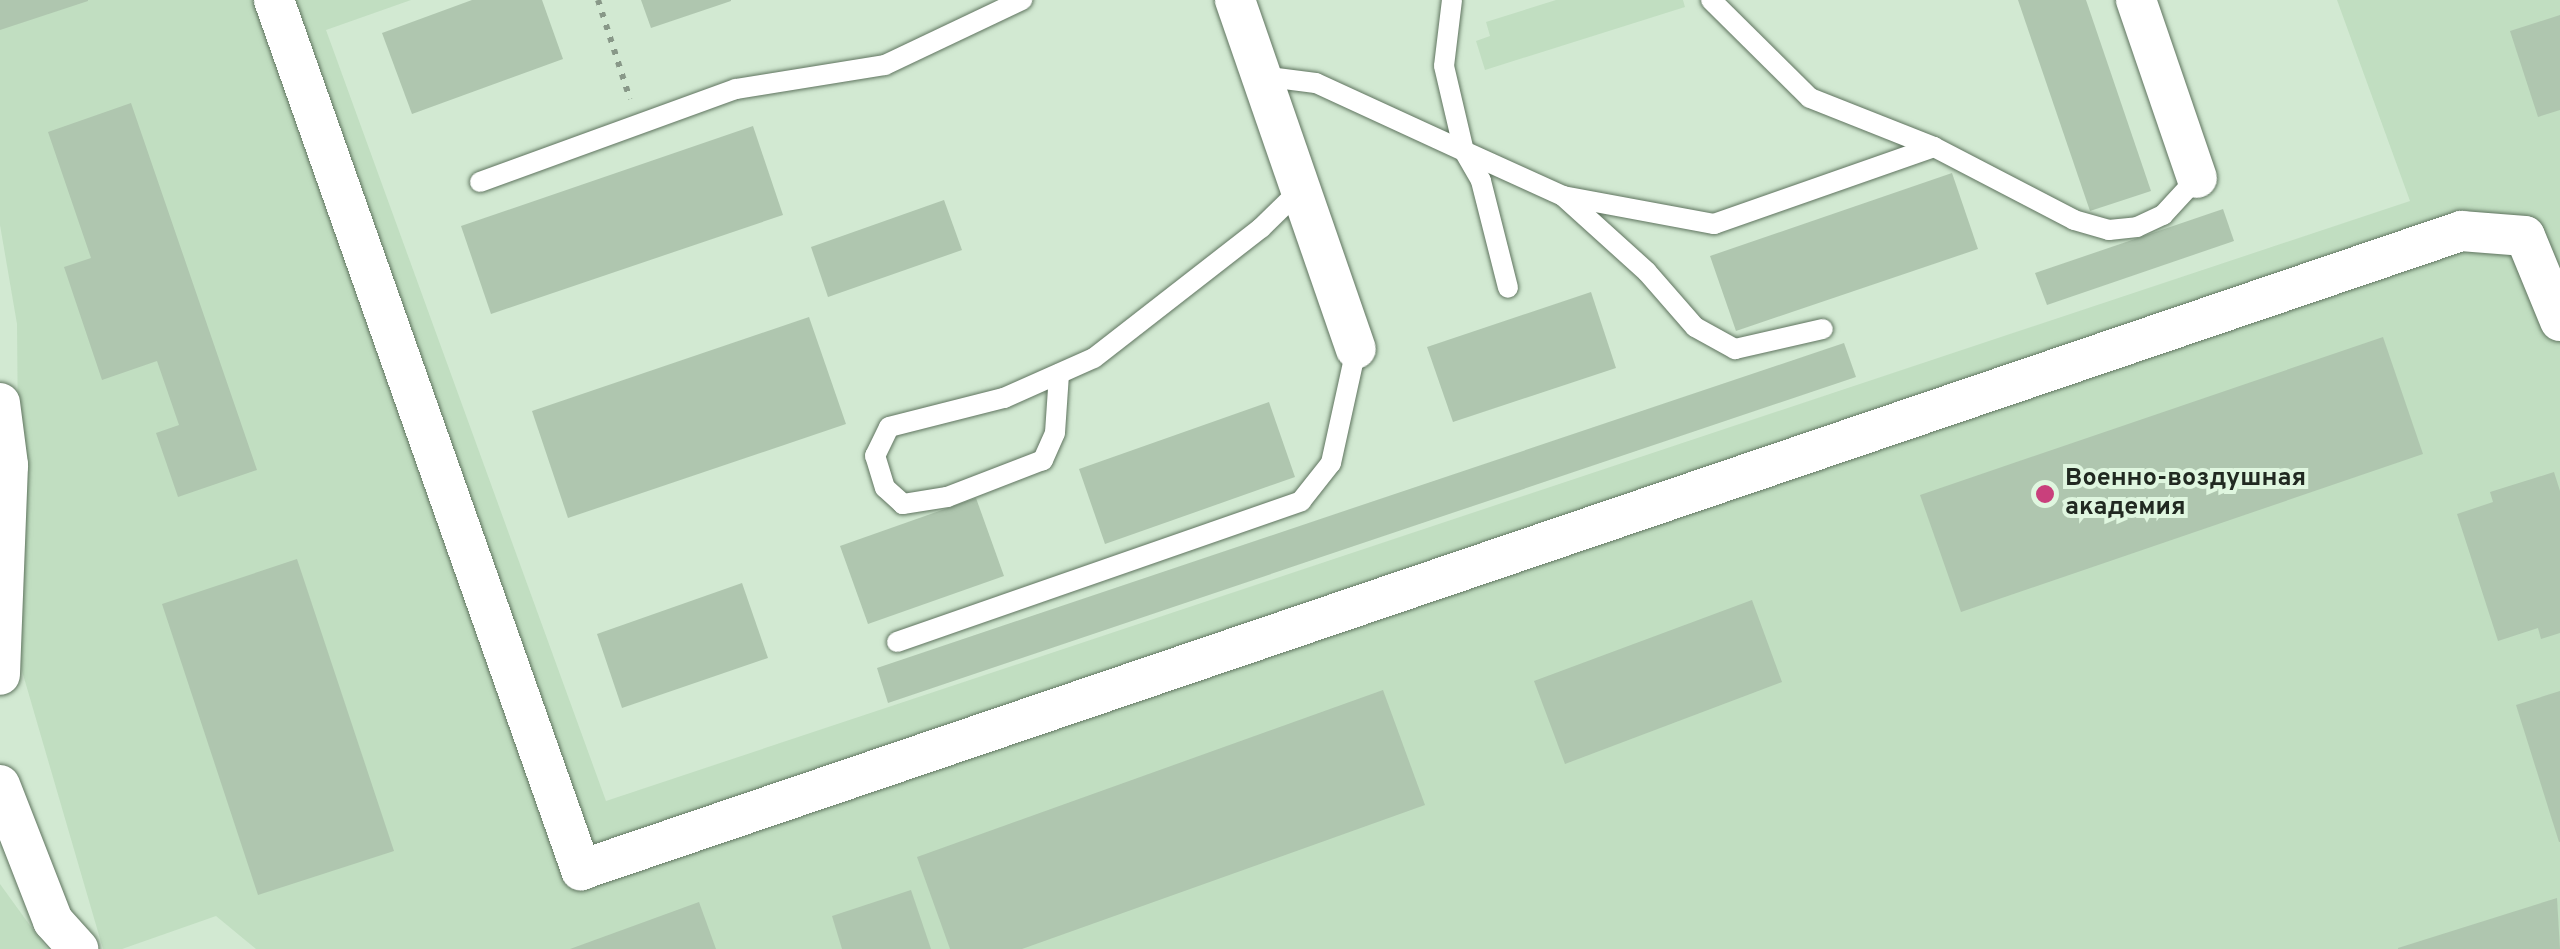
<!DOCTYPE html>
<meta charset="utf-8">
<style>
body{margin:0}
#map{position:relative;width:2560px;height:949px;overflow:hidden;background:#d2e9d2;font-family:Overpass,sans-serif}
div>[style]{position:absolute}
.built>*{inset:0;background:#c1dec1}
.building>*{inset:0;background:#afc6af}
.path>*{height:6px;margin-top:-3px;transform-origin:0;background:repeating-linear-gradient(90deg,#889888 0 5px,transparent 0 13px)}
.roads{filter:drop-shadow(0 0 2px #5f745f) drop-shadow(0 0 2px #5f745f)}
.service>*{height:20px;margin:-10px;padding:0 10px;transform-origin:10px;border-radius:10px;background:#fff}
.minor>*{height:40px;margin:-20px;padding:0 20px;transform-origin:20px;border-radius:20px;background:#fff}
.dots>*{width:28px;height:28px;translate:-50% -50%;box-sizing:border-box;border:5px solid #dff6df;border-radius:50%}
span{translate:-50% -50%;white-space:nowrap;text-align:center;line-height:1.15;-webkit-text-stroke:8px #dff6df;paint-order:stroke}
.poi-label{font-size:25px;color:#212921;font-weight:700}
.left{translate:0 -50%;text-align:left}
</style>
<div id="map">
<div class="built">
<div style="clip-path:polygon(0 0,411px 0,326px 30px,606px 801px,2410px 201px,2337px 0,2560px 0,2560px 949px,256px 949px,216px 916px,122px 949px,103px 949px,20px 664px,17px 324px,0 225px)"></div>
<div style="clip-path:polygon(1556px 0,1683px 0,1685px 7px,1485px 70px,1476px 41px,1490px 36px,1486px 22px)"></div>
<div style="clip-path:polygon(0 884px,47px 949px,0 949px)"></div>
</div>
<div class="building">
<div style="clip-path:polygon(0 0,88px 0,88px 1px,0 30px)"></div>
<div style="clip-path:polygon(472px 0,542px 0,563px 59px,412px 114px,382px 33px)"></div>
<div style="clip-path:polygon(641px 0,731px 0,731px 1px,651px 28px)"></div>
<div style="clip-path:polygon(2018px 0,2086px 0,2151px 191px,2090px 211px)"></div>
<div style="clip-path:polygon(2560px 15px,2560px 110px,2538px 117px,2510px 31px)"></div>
<div style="clip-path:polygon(131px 103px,257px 470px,178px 497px,156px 433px,179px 425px,157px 361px,102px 380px,64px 267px,91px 258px,48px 132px)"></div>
<div style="clip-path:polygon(753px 126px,783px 215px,491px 314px,461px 226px)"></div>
<div style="clip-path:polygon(1952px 173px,1978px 249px,1736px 331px,1710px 256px)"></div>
<div style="clip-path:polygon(944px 200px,962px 250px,828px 297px,811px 247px)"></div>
<div style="clip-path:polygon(2223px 209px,2234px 241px,2047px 305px,2035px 273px)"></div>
<div style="clip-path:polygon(1591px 292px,1616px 368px,1453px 422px,1427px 347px)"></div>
<div style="clip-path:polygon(809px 317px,846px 424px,568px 518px,532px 411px)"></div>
<div style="clip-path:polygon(2383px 337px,2423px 454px,1961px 612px,1920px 495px)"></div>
<div style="clip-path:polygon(1844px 343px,1856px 377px,888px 703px,877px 668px)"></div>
<div style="clip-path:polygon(1269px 402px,1295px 477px,1105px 544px,1079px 469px)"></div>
<div style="clip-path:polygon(2554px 472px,2560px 491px,2560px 633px,2541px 639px,2538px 628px,2498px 641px,2457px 514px,2493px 502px,2490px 492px)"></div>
<div style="clip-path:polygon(976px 498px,1004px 576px,868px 624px,840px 546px)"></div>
<div style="clip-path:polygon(297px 559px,394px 851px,258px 895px,162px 604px)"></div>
<div style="clip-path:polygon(742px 583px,768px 658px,622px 708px,597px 634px)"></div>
<div style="clip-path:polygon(1752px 600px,1782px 682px,1565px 764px,1534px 681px)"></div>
<div style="clip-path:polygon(1383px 690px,1425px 805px,1022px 949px,950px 949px,917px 857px)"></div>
<div style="clip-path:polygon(2560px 691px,2560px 842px,2559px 842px,2516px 705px)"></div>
<div style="clip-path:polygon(911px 890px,931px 949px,842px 949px,832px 916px)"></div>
<div style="clip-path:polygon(2557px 898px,2560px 949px,2398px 949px,2398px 948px)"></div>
<div style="clip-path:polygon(699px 902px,716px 949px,570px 949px)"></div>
</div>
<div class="path">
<div style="left:598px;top:0;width:104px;rotate:72.1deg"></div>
</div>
<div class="roads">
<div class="service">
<div style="left:1452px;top:0;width:66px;rotate:96.9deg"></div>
<div style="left:1444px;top:66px;width:87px;rotate:76.8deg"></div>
<div style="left:1464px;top:151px;width:109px;rotate:24.4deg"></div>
<div style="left:1563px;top:196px;width:154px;rotate:10.5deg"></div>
<div style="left:1714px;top:224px;width:233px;rotate:-19.3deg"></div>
<div style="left:1711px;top:0;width:139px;rotate:44.7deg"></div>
<div style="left:1810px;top:98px;width:133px;rotate:21.6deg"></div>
<div style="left:1934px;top:147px;width:158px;rotate:27.5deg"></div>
<div style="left:2074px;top:220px;width:36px;rotate:16deg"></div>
<div style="left:2109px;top:230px;width:28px;rotate:-6deg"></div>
<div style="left:2137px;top:227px;width:29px;rotate:-25deg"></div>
<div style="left:2163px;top:215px;width:50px;rotate:-47.4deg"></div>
<div style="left:1261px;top:76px;width:55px;rotate:7.3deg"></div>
<div style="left:1316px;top:83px;width:163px;rotate:24.7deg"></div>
<div style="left:1464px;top:151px;width:34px;rotate:60deg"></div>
<div style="left:1481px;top:181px;width:110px;rotate:75.8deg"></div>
<div style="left:480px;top:182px;width:272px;rotate:-20deg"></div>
<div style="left:736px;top:89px;width:151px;rotate:-9.2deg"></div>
<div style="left:885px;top:65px;width:152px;rotate:-25.4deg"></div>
<div style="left:1563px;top:196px;width:113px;rotate:42.1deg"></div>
<div style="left:1647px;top:272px;width:73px;rotate:48.9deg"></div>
<div style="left:1695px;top:327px;width:46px;rotate:28.8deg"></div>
<div style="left:1735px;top:349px;width:90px;rotate:-12.8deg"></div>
<div style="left:1059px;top:374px;width:59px;rotate:93.9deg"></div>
<div style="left:1055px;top:433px;width:30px;rotate:114deg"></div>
<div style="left:1043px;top:460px;width:103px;rotate:158.9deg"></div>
<div style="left:947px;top:497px;width:45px;rotate:171deg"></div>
<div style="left:903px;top:504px;width:24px;rotate:-138deg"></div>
<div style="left:885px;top:488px;width:34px;rotate:-107deg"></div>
<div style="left:875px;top:456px;width:32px;rotate:-64deg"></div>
<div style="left:889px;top:427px;width:119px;rotate:-14.2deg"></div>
<div style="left:1004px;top:398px;width:98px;rotate:-24deg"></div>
<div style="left:1094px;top:358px;width:212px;rotate:-37.9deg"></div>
<div style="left:1261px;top:228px;width:56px;rotate:-44.3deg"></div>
<div style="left:897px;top:642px;width:428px;rotate:-19.2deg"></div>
<div style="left:1301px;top:501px;width:48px;rotate:-51.7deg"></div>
<div style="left:1331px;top:463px;width:117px;rotate:-77.6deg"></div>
</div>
<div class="minor">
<div style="left:274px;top:0;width:923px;rotate:70.56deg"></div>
<div style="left:581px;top:870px;width:1986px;rotate:-18.77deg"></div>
<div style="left:2461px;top:231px;width:64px;rotate:4.5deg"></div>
<div style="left:2525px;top:236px;width:92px;rotate:67.6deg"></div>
<div style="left:1235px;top:0;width:369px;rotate:70.9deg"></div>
<div style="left:2136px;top:0;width:188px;rotate:71.1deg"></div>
<div style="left:0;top:403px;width:63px;rotate:82.6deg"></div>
<div style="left:8px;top:465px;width:210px;rotate:92.2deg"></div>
<div style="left:0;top:785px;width:146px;rotate:68.7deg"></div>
<div style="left:53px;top:921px;width:38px;rotate:48deg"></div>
</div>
</div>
<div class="dots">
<div style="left:2045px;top:494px;background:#c9407c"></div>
</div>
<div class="poi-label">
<span class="left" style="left:2065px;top:494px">Военно-воздушная<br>академия</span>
</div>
</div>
